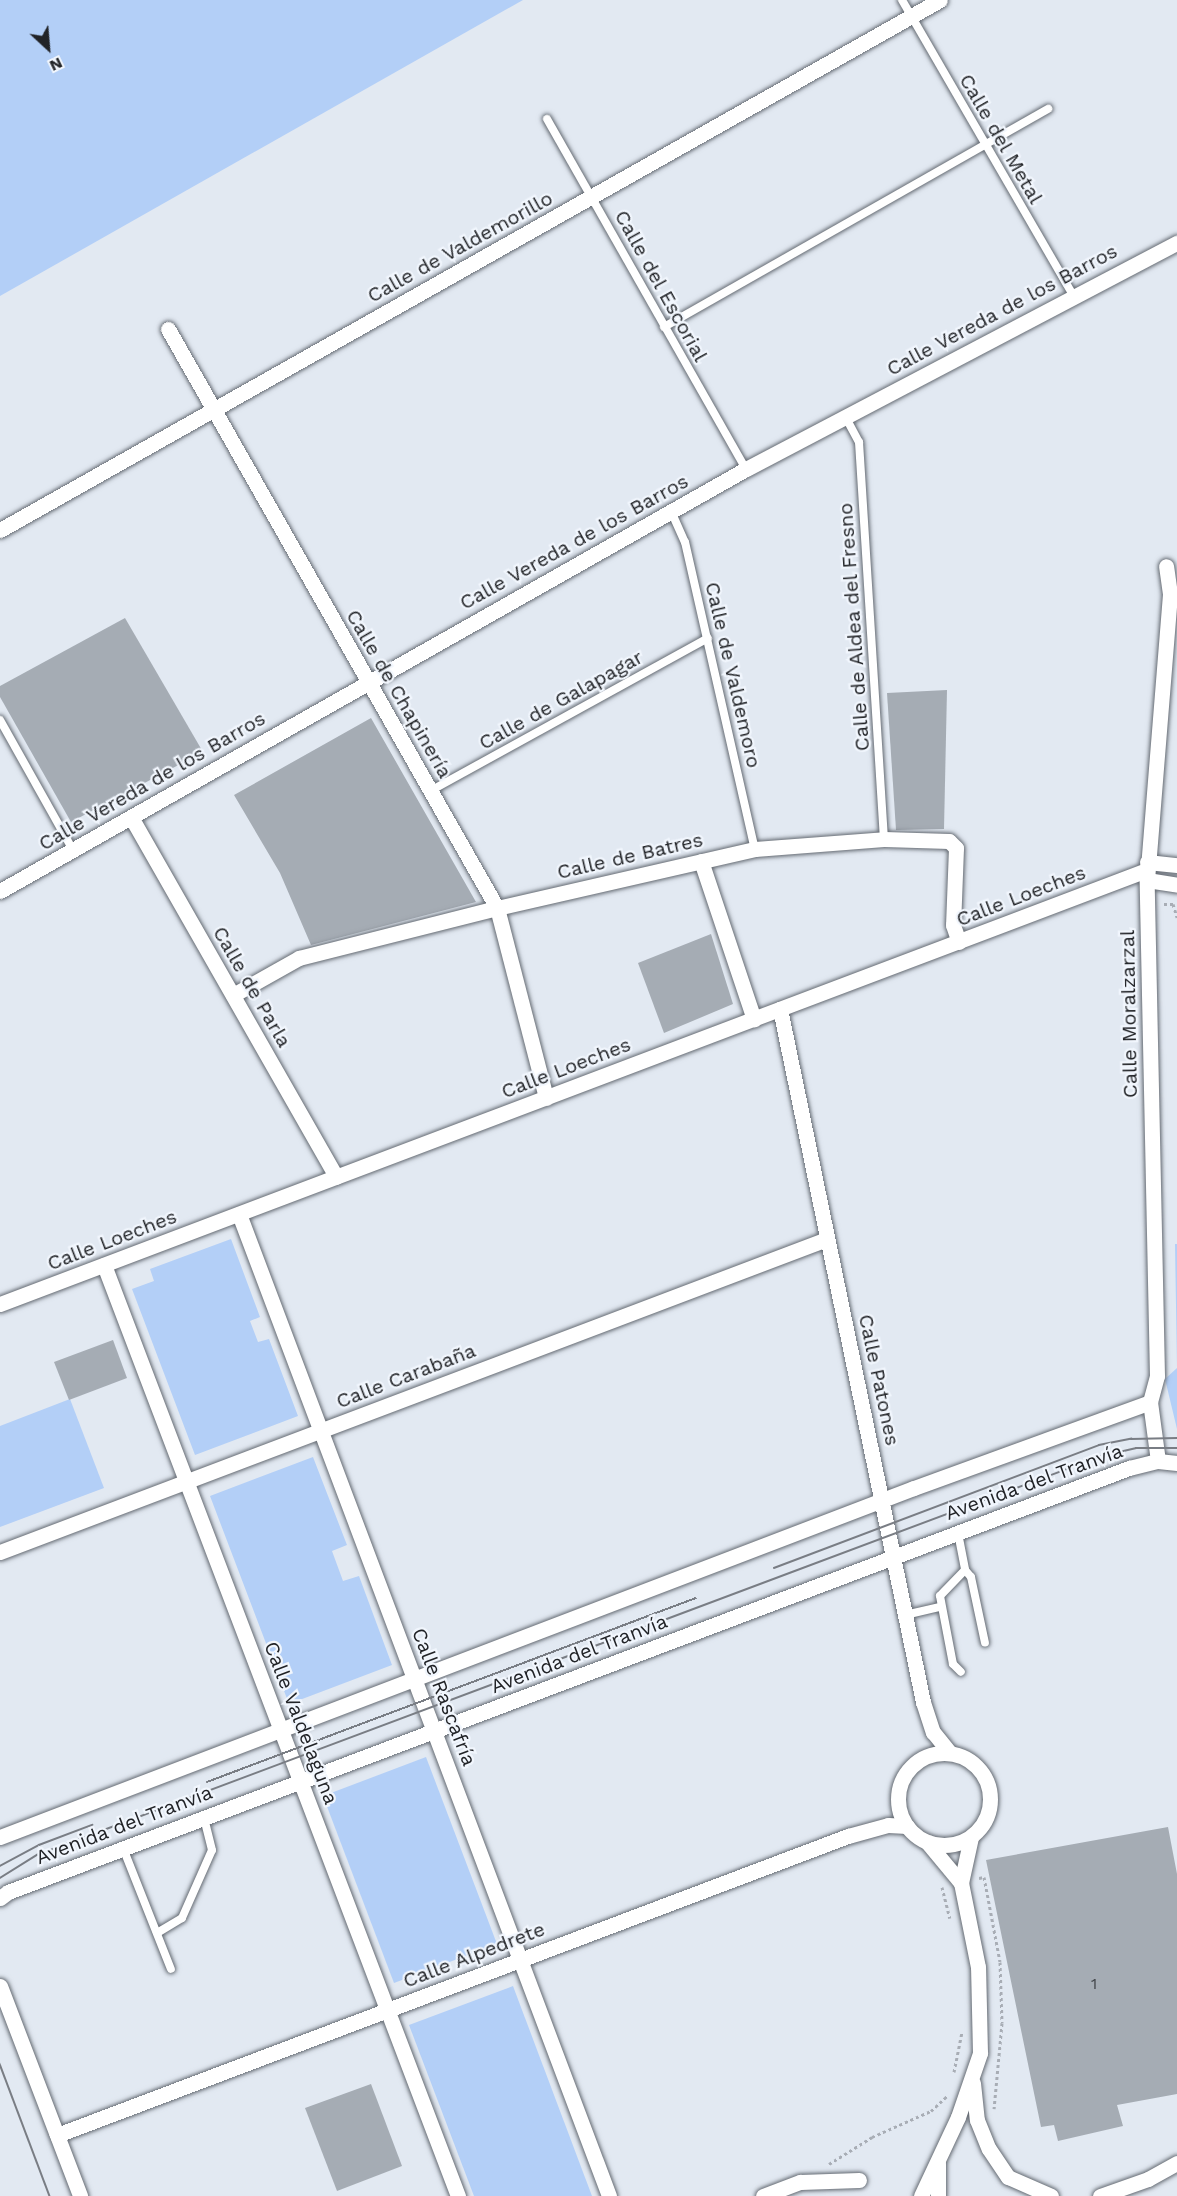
<!DOCTYPE html>
<meta charset="utf-8">
<style>
body{margin:0}
#map{position:relative;width:1177px;height:2196px;overflow:hidden;background:#e2e9f2;font-family:"Work Sans",sans-serif}
div>[style]{position:absolute}
.green>*{inset:0;background:#b3cff7}
.building>*{inset:0;background:#a5acb4}
.path>*{height:3px;margin-top:-1.5px;transform-origin:0;background:repeating-linear-gradient(90deg,#a8adb5 0 3px,transparent 0 6px)}
.roads{filter:drop-shadow(0 0 2px #646a72) drop-shadow(0 0 2px #646a72)}
.service>*{height:8px;margin:-4px;padding:0 4px;transform-origin:4px;border-radius:4px;background:#fff}
.minor>*{height:15px;margin:-7.5px;padding:0 7.5px;transform-origin:7.5px;border-radius:7.5px;background:#fff}
.minor>.ring{margin:-7.5px;padding:0;box-sizing:content-box;background:none;border:15px solid #fff;border-radius:50%}
.tram>*{height:1.5px;margin:-0.75px;padding:0 0.75px;transform-origin:0.75px;border-radius:0.75px;background:#797d84}
span{translate:-50% -50%;white-space:nowrap;text-align:center;line-height:1.15;-webkit-text-stroke:4.5px #f1f6fd;paint-order:stroke}
.number-label{font-size:16px;color:#42454a}
.number-label span{-webkit-text-stroke-width:0}
.street-label{font-size:20px;color:#212327}
.north{position:absolute;left:18px;top:18px;width:60px;height:60px;-webkit-text-stroke:4px #f1f6fd;paint-order:stroke;rotate:154deg;font-size:16px;font-weight:700;line-height:24px;text-align:center;color:#212327}
.north::after{content:'';display:block;margin:auto;width:21px;height:27px;background:#212327;clip-path:polygon(50% 0,100% 100%,50% 72%,0 100%)}
</style>
<div id="map">
<div class="green">
<div style="clip-path:polygon(0 0,523px 0,0 296px)"></div>
<div style="clip-path:polygon(231px 1239px,260px 1317px,250px 1321px,258px 1342px,269px 1339px,298px 1416px,195px 1455px,132px 1289px,154px 1281px,150px 1269px)"></div>
<div style="clip-path:polygon(1175px 1244px,1177px 1244px,1177px 1429px,1165px 1379px,1177px 1368px)"></div>
<div style="clip-path:polygon(70px 1399px,104px 1488px,0 1527px,0 1426px)"></div>
<div style="clip-path:polygon(313px 1457px,347px 1545px,332px 1551px,343px 1581px,359px 1576px,392px 1665px,289px 1704px,210px 1496px)"></div>
<div style="clip-path:polygon(426px 1757px,497px 1944px,394px 1983px,323px 1796px)"></div>
<div style="clip-path:polygon(513px 1986px,592px 2196px,474px 2196px,409px 2025px)"></div>
</div>
<div class="building">
<div style="clip-path:polygon(125px 618px,203px 752px,71px 822px,0 697px,0 686px)"></div>
<div style="clip-path:polygon(947px 690px,944px 829px,896px 830px,887px 693px)"></div>
<div style="clip-path:polygon(371px 718px,476px 902px,311px 945px,280px 873px,234px 795px)"></div>
<div style="clip-path:polygon(711px 934px,733px 1004px,664px 1033px,638px 963px)"></div>
<div style="clip-path:polygon(113px 1340px,127px 1378px,69px 1400px,54px 1362px)"></div>
<div style="clip-path:polygon(1168px 1827px,1177px 1874px,1177px 2094px,1117px 2105px,1123px 2126px,1058px 2141px,1054px 2125px,1041px 2127px,986px 1860px)"></div>
<div style="clip-path:polygon(371px 2084px,402px 2166px,337px 2191px,305px 2108px)"></div>
</div>
<div class="path">
<div style="left:1164px;top:904px;width:9px"></div>
<div style="left:1173px;top:904px;width:14px;rotate:73deg"></div>
<div style="left:979px;top:1878px;width:5px;rotate:-11deg"></div>
<div style="left:984px;top:1877px;width:86px;rotate:79.3deg"></div>
<div style="left:1000px;top:1962px;width:61px;rotate:88.1deg"></div>
<div style="left:1002px;top:2023px;width:86px;rotate:95.3deg"></div>
<div style="left:942px;top:1887px;width:32px;rotate:76deg"></div>
<div style="left:954px;top:2072px;width:41px;rotate:-78.7deg"></div>
<div style="left:829px;top:2164px;width:51px;rotate:-32.1deg"></div>
<div style="left:872px;top:2137px;width:64px;rotate:-23.8deg"></div>
<div style="left:931px;top:2111px;width:22px;rotate:-43deg"></div>
</div>
<div class="roads">
<div class="service">
<div style="left:902px;top:0;width:341px;rotate:59.9deg"></div>
<div style="left:547px;top:119px;width:403px;rotate:60.4deg"></div>
<div style="left:664px;top:327px;width:442px;rotate:-29.6deg"></div>
<div style="left:845px;top:416px;width:30px;rotate:62deg"></div>
<div style="left:859px;top:442px;width:398px;rotate:86.4deg"></div>
<div style="left:671px;top:511px;width:34px;rotate:66deg"></div>
<div style="left:685px;top:542px;width:315px;rotate:77.2deg"></div>
<div style="left:0;top:720px;width:149px;rotate:60.7deg"></div>
<div style="left:430px;top:791px;width:317px;rotate:-28.8deg"></div>
<div style="left:958px;top:1533px;width:38px;rotate:79deg"></div>
<div style="left:965px;top:1570px;width:36px;rotate:134deg"></div>
<div style="left:940px;top:1596px;width:69px;rotate:79.2deg"></div>
<div style="left:953px;top:1664px;width:11px;rotate:45deg"></div>
<div style="left:965px;top:1570px;width:9px;rotate:49deg"></div>
<div style="left:971px;top:1577px;width:67px;rotate:78deg"></div>
<div style="left:905px;top:1615px;width:37px;rotate:-13deg"></div>
<div style="left:123px;top:1848px;width:130px;rotate:68.4deg"></div>
<div style="left:157px;top:1933px;width:29px;rotate:-31deg"></div>
<div style="left:182px;top:1918px;width:74px;rotate:-66.2deg"></div>
<div style="left:212px;top:1850px;width:33px;rotate:-104deg"></div>
</div>
<div class="minor">
<div style="left:168px;top:329px;width:666px;rotate:60.39deg"></div>
<div style="left:497px;top:908px;width:196px;rotate:75.5deg"></div>
<div style="left:0;top:530px;width:1079px;rotate:-29.42deg"></div>
<div style="left:131px;top:817px;width:414px;rotate:60.3deg"></div>
<div style="left:701px;top:861px;width:167px;rotate:71.5deg"></div>
<div style="left:1147px;top:862px;width:30px;rotate:6deg"></div>
<div style="left:1147px;top:880px;width:30px;rotate:9deg"></div>
<div style="left:0;top:891px;width:857px;rotate:-29.5deg"></div>
<div style="left:746px;top:469px;width:487px;rotate:-27.7deg"></div>
<div style="left:233px;top:995px;width:76px;rotate:-29.3deg"></div>
<div style="left:299px;top:958px;width:204px;rotate:-14.2deg"></div>
<div style="left:497px;top:908px;width:265px;rotate:-12.9deg"></div>
<div style="left:755px;top:849px;width:129px;rotate:-4.4deg"></div>
<div style="left:884px;top:839px;width:65px;rotate:1.8deg"></div>
<div style="left:949px;top:841px;width:10px;rotate:45deg"></div>
<div style="left:956px;top:848px;width:77px;rotate:92.2deg"></div>
<div style="left:953px;top:925px;width:18px;rotate:71deg"></div>
<div style="left:780px;top:1009px;width:708px;rotate:78.34deg"></div>
<div style="left:923px;top:1702px;width:32px;rotate:72deg"></div>
<div style="left:933px;top:1732px;width:27px;rotate:51deg"></div>
<div style="left:239px;top:1214px;width:1049px;rotate:69.35deg"></div>
<div style="left:104px;top:1265px;width:996px;rotate:69.18deg"></div>
<div style="left:0;top:1304px;width:1226px;rotate:-20.73deg"></div>
<div style="left:1158px;top:1461px;width:60px;rotate:-97.7deg"></div>
<div style="left:1150px;top:1402px;width:27px;rotate:-75deg"></div>
<div style="left:1157px;top:1376px;width:496px;rotate:-91.2deg"></div>
<div style="left:1147px;top:880px;width:287px;rotate:-85.4deg"></div>
<div style="left:1170px;top:594px;width:28px;rotate:-98deg"></div>
<div style="left:0;top:1552px;width:884px;rotate:-20.73deg"></div>
<div class="ring" style="left:898px;top:1753px;width:77px;height:77px"></div>
<div style="left:0;top:1837px;width:978px;rotate:-20.9deg"></div>
<div style="left:914px;top:1488px;width:251px;rotate:-20deg"></div>
<div style="left:927px;top:1842px;width:53px;rotate:50.3deg"></div>
<div style="left:0;top:1898px;width:10px;rotate:-37deg"></div>
<div style="left:8px;top:1892px;width:1199px;rotate:-20.72deg"></div>
<div style="left:1129px;top:1468px;width:30px;rotate:-14deg"></div>
<div style="left:1158px;top:1461px;width:19px;rotate:6deg"></div>
<div style="left:0;top:1986px;width:225px;rotate:69.1deg"></div>
<div style="left:973px;top:2083px;width:37px;rotate:84deg"></div>
<div style="left:977px;top:2120px;width:31px;rotate:68deg"></div>
<div style="left:989px;top:2149px;width:34px;rotate:56deg"></div>
<div style="left:1008px;top:2177px;width:47px;rotate:23.8deg"></div>
<div style="left:57px;top:2135px;width:846px;rotate:-20.71deg"></div>
<div style="left:848px;top:1836px;width:41px;rotate:-15.4deg"></div>
<div style="left:888px;top:1825px;width:19px;rotate:3deg"></div>
<div style="left:763px;top:2196px;width:40px;rotate:-21deg"></div>
<div style="left:800px;top:2182px;width:59px;rotate:-1.9deg"></div>
<div style="left:921px;top:2196px;width:87px;rotate:-64.9deg"></div>
<div style="left:958px;top:2117px;width:68px;rotate:-71deg"></div>
<div style="left:980px;top:2053px;width:86px;rotate:-91.3deg"></div>
<div style="left:978px;top:1967px;width:86px;rotate:-101.4deg"></div>
<div style="left:961px;top:1883px;width:47px;rotate:-77.7deg"></div>
<div style="left:938px;top:2196px;width:33px;rotate:-90deg"></div>
<div style="left:1100px;top:2196px;width:51px;rotate:-19.5deg"></div>
<div style="left:1148px;top:2179px;width:33px;rotate:-29deg"></div>
</div>
</div>
<div class="tram">
<div style="left:774px;top:1568px;width:347px;rotate:-20.7deg"></div>
<div style="left:1099px;top:1445px;width:33px;rotate:-11deg"></div>
<div style="left:1131px;top:1439px;width:46px;rotate:-1.2deg"></div>
<div style="left:207px;top:1782px;width:522px;rotate:-20.62deg"></div>
<div style="left:0;top:1866px;width:44px;rotate:-28.3deg"></div>
<div style="left:39px;top:1845px;width:57px;rotate:-20.7deg"></div>
<div style="left:0;top:1878px;width:44px;rotate:-31.9deg"></div>
<div style="left:37px;top:1855px;width:1137px;rotate:-20.54deg"></div>
<div style="left:1102px;top:1456px;width:35px;rotate:-13deg"></div>
<div style="left:1136px;top:1448px;width:41px"></div>
<div style="left:0;top:2064px;width:141px;rotate:69.3deg"></div>
</div>
<div class="number-label">
<span style="left:1094px;top:1984px">1</span>
</div>
<div class="street-label">
<span style="left:1001px;top:139px;rotate:60deg">Calle del Metal</span>
<span style="left:460px;top:247px;rotate:-29deg">Calle de Valdemorillo</span>
<span style="left:661px;top:286px;rotate:61deg">Calle del Escorial</span>
<span style="left:1002px;top:310px;rotate:-28deg">Calle Vereda de los Barros</span>
<span style="left:574px;top:542px;rotate:-29deg">Calle Vereda de los Barros</span>
<span style="left:854px;top:627px;rotate:-94deg">Calle de Aldea del Fresno</span>
<span style="left:733px;top:675px;rotate:77deg">Calle de Valdemoro</span>
<span style="left:399px;top:694px;rotate:60deg">Calle de Chapinería</span>
<span style="left:561px;top:700px;rotate:-29deg">Calle de Galapagar</span>
<span style="left:152px;top:781px;rotate:-30deg">Calle Vereda de los Barros</span>
<span style="left:630px;top:856px;rotate:-13deg">Calle de Batres</span>
<span style="left:1021px;top:896px;rotate:-21deg">Calle Loeches</span>
<span style="left:252px;top:987px;rotate:60deg">Calle de Parla</span>
<span style="left:1129px;top:1014px;rotate:-91deg">Calle Moralzarzal</span>
<span style="left:566px;top:1068px;rotate:-21deg">Calle Loeches</span>
<span style="left:112px;top:1240px;rotate:-21deg">Calle Loeches</span>
<span style="left:406px;top:1376px;rotate:-21deg">Calle Carabaña</span>
<span style="left:879px;top:1380px;rotate:78deg">Calle Patones</span>
<span style="left:1034px;top:1482px;rotate:-20deg">Avenida del Tranvía</span>
<span style="left:579px;top:1654px;rotate:-21deg">Avenida del Tranvía</span>
<span style="left:444px;top:1697px;rotate:69deg">Calle Rascafría</span>
<span style="left:301px;top:1723px;rotate:69deg">Calle Valdelaguna</span>
<span style="left:124px;top:1825px;rotate:-21deg">Avenida del Tranvía</span>
<span style="left:474px;top:1955px;rotate:-21deg">Calle Alpedrete</span>
</div>
<div class="north">N</div>
</div>
